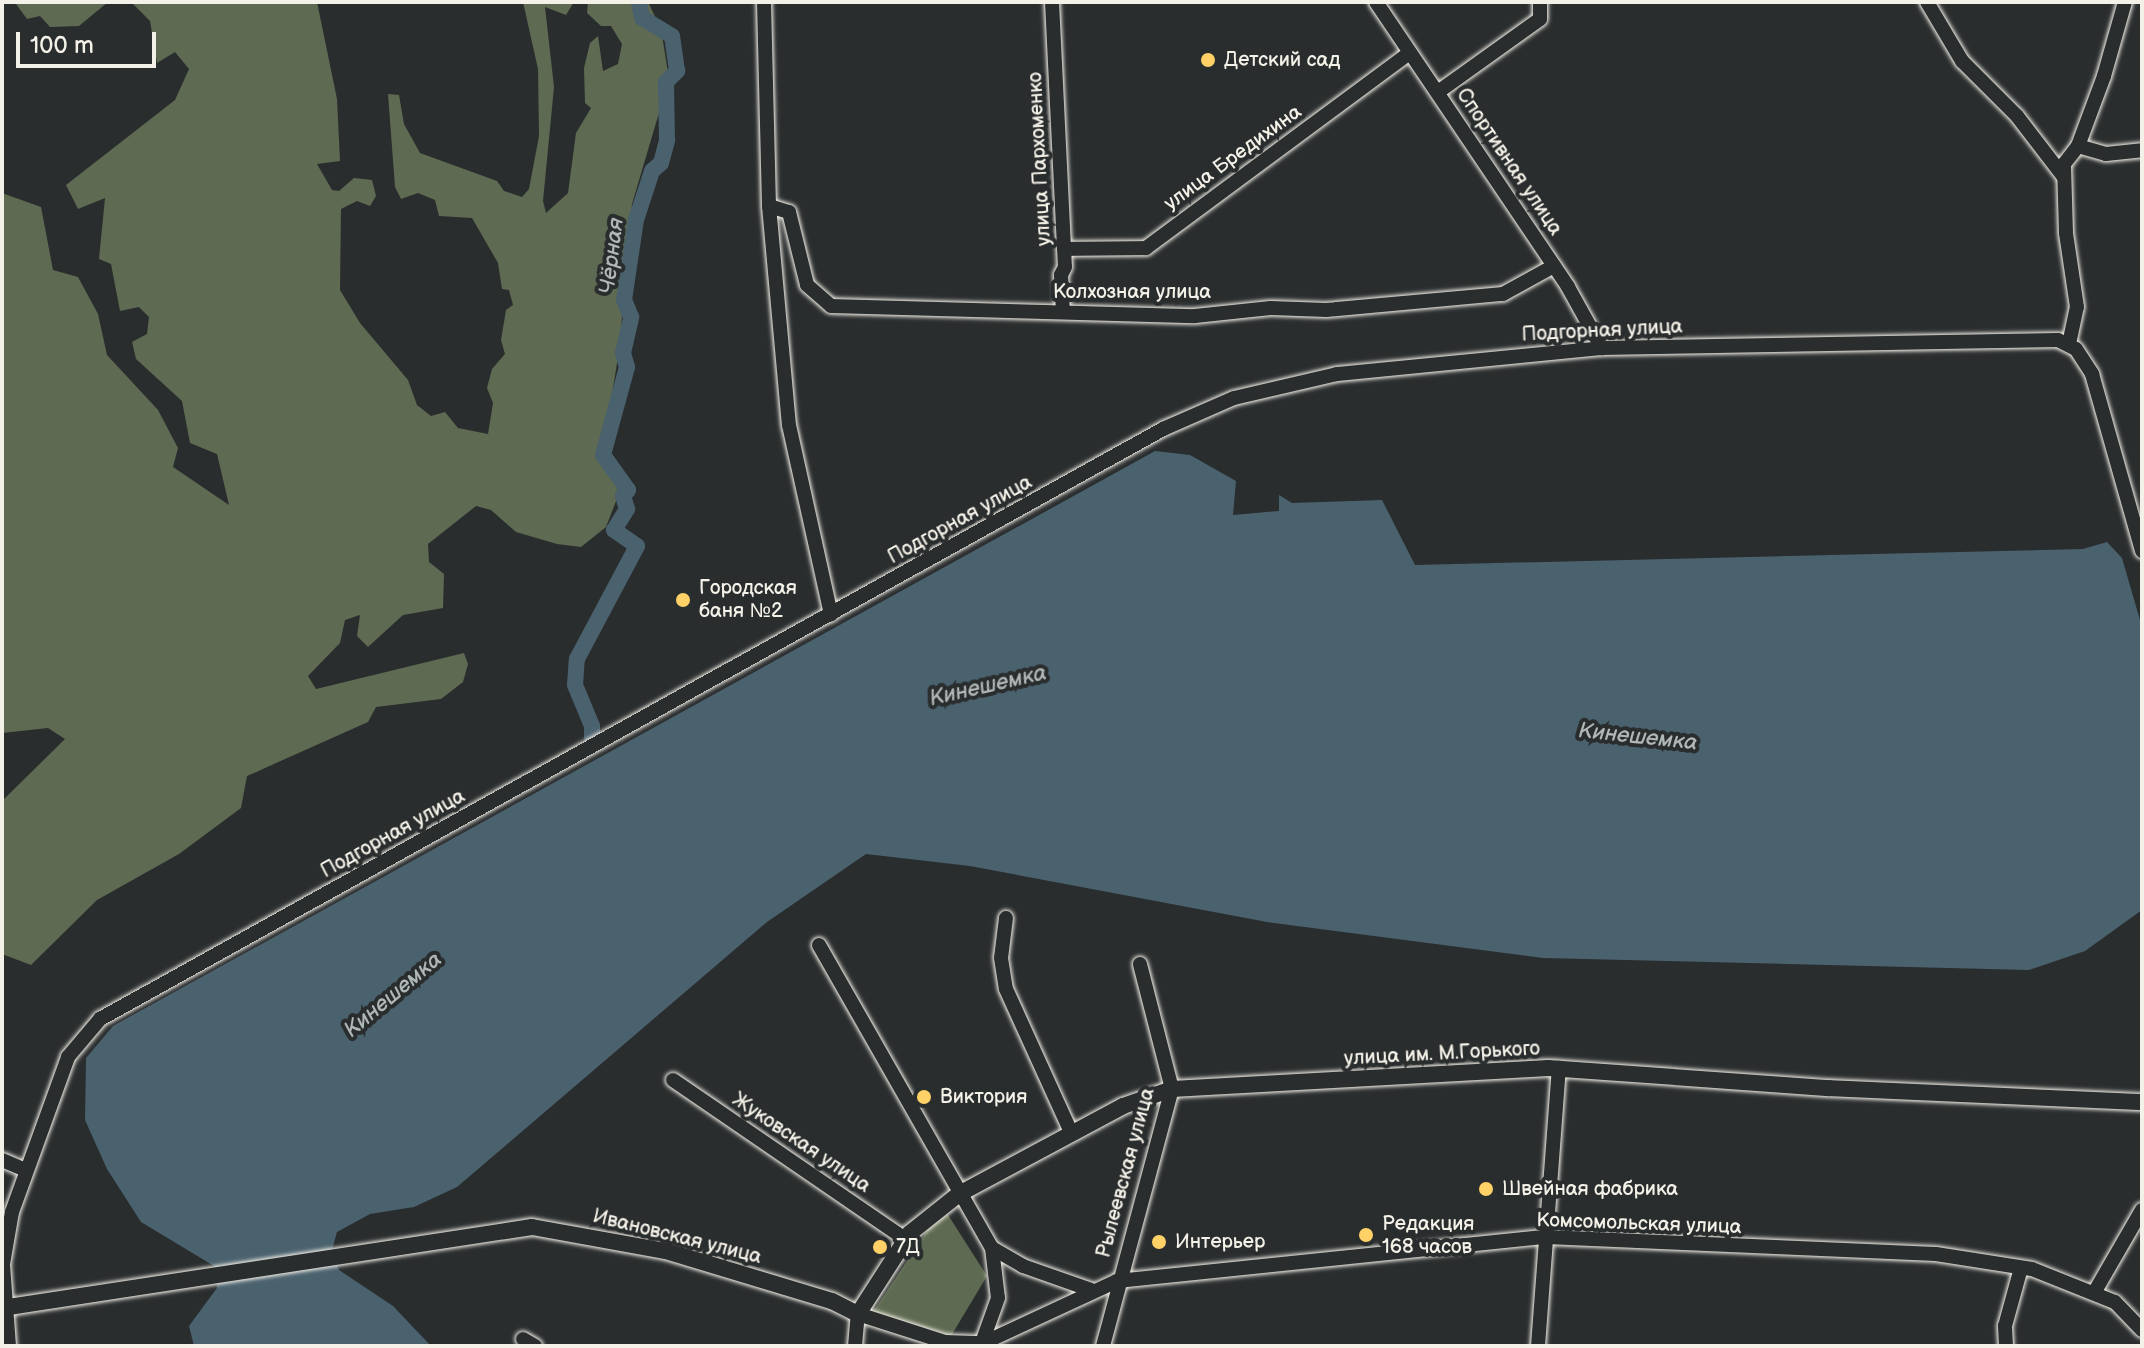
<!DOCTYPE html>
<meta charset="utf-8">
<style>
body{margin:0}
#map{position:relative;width:2144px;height:1348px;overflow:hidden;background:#2a2d2e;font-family:"Balsamiq Sans",sans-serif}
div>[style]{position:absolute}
.green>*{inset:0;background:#5e6a51}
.water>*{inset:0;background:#4a616e}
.river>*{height:16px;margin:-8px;padding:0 8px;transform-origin:8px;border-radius:8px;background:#4a616e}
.roads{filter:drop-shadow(0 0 2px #f4f1e8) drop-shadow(0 0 2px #f4f1e8)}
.minor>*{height:14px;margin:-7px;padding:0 7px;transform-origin:7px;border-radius:7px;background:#2a2d2e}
.major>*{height:16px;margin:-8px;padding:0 8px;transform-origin:8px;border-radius:8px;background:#2a2d2e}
.dots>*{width:22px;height:22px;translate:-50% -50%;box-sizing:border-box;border:4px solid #2a2d2e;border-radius:50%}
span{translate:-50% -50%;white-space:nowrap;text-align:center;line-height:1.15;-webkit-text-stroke:8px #2a2d2e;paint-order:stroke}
.poi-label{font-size:20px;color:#f4f1e8}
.left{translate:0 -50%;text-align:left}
.street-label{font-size:20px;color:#f4f1e8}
.water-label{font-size:22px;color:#b0b7b7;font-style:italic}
.frame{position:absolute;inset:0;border:4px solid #f4f1e8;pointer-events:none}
.scale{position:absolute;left:16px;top:32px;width:140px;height:36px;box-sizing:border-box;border:4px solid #f4f1e8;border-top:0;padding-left:10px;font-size:24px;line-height:28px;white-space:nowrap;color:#f4f1e8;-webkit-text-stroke:6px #2a2d2e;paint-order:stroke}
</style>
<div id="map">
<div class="green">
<div style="clip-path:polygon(2px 2px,108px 2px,79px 26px,50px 27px,40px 16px,27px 19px,16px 4px)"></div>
<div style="clip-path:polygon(131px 2px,317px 2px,337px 99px,340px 161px,317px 164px,332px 190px,339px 191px,354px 178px,372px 180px,376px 196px,370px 206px,357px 201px,341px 209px,340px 290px,360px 323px,408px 380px,417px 405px,431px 416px,445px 412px,458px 428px,488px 434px,493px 403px,487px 388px,492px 369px,505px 354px,501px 340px,506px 310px,513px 305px,509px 290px,502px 289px,498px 263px,472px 218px,439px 216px,435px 200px,418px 193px,401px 199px,395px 187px,388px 94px,399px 95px,404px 124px,420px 153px,497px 181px,504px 191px,522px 197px,529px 189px,539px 136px,538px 69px,523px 2px,574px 2px,566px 15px,545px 7px,554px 87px,543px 201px,546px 213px,568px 193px,576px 133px,591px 108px,585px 103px,584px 68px,590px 43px,598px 36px,603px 71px,618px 64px,622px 44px,611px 26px,601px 26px,587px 13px,588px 2px,648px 2px,661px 29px,669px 79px,632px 204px,619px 351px,603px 450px,617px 466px,618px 496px,606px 527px,581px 547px,557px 544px,516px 532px,491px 510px,476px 506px,428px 544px,429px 562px,444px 574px,443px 608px,403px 615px,368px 647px,357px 636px,360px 615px,345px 620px,340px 643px,308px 676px,316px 689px,464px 653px,468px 664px,463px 682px,441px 699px,376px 707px,368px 722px,247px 776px,241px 808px,179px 854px,97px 900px,31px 965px,2px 954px,2px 801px,65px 739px,48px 728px,2px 733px,2px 193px,41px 207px,53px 270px,78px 277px,98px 314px,107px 355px,158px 410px,178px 448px,173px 467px,229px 505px,217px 454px,190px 443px,182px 401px,136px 359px,132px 342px,147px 334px,149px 317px,139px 307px,120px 311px,111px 264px,99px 259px,105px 198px,78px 209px,66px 185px,175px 100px,189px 69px,175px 52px,157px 63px,150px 21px)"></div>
<div style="clip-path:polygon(943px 1207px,987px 1276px,951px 1336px,873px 1312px)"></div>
</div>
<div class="water">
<div style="clip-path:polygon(1155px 451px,1190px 455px,1236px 481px,1233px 515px,1279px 511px,1279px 495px,1292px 503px,1382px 500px,1415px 565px,2083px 549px,2107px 542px,2122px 558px,2142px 627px,2142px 910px,2085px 951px,2029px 970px,1543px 958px,1267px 922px,970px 866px,866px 854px,767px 922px,457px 1187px,414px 1207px,370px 1214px,337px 1232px,332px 1250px,339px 1270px,393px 1306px,431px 1346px,194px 1346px,189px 1326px,217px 1288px,214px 1266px,141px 1222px,107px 1169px,85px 1120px,86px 1058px,113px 1026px)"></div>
</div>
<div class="river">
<div style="left:592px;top:737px;width:11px;rotate:-90deg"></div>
<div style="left:592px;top:726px;width:44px;rotate:-112.5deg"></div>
<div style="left:575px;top:685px;width:26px;rotate:-86deg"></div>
<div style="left:577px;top:659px;width:128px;rotate:-62deg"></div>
<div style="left:637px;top:546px;width:28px;rotate:-145deg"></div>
<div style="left:614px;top:530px;width:25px;rotate:-58deg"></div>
<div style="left:627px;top:509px;width:14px;rotate:-107deg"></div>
<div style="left:623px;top:496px;width:8px;rotate:-50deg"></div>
<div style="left:628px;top:490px;width:43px;rotate:-125.5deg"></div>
<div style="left:603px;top:455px;width:91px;rotate:-74.7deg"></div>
<div style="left:627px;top:367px;width:15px;rotate:-106deg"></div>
<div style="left:623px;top:353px;width:37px;rotate:-77deg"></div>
<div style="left:631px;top:317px;width:18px;rotate:-112deg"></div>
<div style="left:624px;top:300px;width:81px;rotate:-81.5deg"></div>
<div style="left:636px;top:220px;width:52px;rotate:-71.9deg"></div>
<div style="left:652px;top:171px;width:12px;rotate:-42deg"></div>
<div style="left:661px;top:163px;width:24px;rotate:-75deg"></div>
<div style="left:667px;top:140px;width:58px;rotate:-91deg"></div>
<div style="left:666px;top:82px;width:16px;rotate:-45deg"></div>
<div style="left:677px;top:71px;width:35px;rotate:-98deg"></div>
<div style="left:672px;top:36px;width:35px;rotate:-149deg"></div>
<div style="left:642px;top:18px;width:16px;rotate:-101deg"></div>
</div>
<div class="roads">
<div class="minor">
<div style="left:764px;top:2px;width:204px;rotate:88.6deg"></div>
<div style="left:769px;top:206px;width:220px;rotate:84.8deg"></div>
<div style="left:789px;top:425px;width:194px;rotate:77.5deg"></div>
<div style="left:1052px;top:2px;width:265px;rotate:87.2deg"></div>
<div style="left:1065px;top:267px;width:9px;rotate:117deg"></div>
<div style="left:1061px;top:275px;width:37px;rotate:87deg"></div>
<div style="left:1376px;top:2px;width:344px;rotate:56deg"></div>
<div style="left:1568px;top:287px;width:70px;rotate:60.9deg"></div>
<div style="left:1927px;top:2px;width:69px;rotate:59.3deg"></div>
<div style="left:1962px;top:61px;width:78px;rotate:45deg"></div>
<div style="left:2017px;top:116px;width:76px;rotate:52.5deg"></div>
<div style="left:1438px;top:92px;width:125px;rotate:-35.6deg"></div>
<div style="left:1540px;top:19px;width:17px;rotate:-90deg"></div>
<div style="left:2078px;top:146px;width:29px;rotate:16deg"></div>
<div style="left:2106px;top:154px;width:36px;rotate:-6deg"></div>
<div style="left:769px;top:206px;width:21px;rotate:17deg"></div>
<div style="left:789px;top:212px;width:75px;rotate:76.1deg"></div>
<div style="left:807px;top:285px;width:32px;rotate:41deg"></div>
<div style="left:831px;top:306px;width:364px;rotate:1.6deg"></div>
<div style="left:1195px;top:316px;width:76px;rotate:-6deg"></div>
<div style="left:1271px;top:308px;width:55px;rotate:2.1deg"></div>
<div style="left:1326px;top:310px;width:178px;rotate:-5.2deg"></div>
<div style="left:1503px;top:294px;width:58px;rotate:-28.8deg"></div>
<div style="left:1064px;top:249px;width:82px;rotate:-0.7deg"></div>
<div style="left:1146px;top:248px;width:328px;rotate:-36.5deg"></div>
<div style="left:2069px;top:344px;width:38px;rotate:-78deg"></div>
<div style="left:2077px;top:307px;width:75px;rotate:-98.5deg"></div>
<div style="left:2066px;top:233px;width:69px;rotate:-91.7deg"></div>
<div style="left:2064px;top:164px;width:23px;rotate:-52deg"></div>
<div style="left:2078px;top:146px;width:75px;rotate:-69.6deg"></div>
<div style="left:2104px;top:76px;width:77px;rotate:-74.2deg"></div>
<div style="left:1006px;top:918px;width:40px;rotate:97.1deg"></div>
<div style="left:1001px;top:958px;width:31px;rotate:81deg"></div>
<div style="left:1006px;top:989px;width:157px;rotate:65.6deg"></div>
<div style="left:819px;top:945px;width:349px;rotate:60.3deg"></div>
<div style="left:992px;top:1248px;width:50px;rotate:83.2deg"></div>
<div style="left:998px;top:1298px;width:48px;rotate:109.6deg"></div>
<div style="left:673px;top:1080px;width:281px;rotate:34.4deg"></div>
<div style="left:2px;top:1160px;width:26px;rotate:23deg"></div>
<div style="left:992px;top:1248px;width:36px;rotate:30deg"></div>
<div style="left:1023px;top:1266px;width:72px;rotate:19.4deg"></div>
<div style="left:2094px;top:1293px;width:96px;rotate:-60deg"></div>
<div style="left:523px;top:1339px;width:14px;rotate:30deg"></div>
<div style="left:9px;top:1346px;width:82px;rotate:-94.2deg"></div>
<div style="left:3px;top:1264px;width:53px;rotate:-80.2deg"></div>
<div style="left:12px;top:1212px;width:165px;rotate:-70.1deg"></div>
<div style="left:68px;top:1057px;width:50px;rotate:-49.9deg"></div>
<div style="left:100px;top:1019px;width:1216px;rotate:-29.03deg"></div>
<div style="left:1163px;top:429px;width:77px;rotate:-23.6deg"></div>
<div style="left:1234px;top:398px;width:106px;rotate:-13.1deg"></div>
<div style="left:1337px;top:374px;width:266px;rotate:-5.6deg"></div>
<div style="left:1602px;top:348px;width:456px;rotate:-1deg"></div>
<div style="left:2058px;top:340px;width:20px;rotate:27deg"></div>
<div style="left:2076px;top:349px;width:30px;rotate:57deg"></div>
<div style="left:2092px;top:374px;width:184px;rotate:74.2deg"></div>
<div style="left:855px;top:1346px;width:32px;rotate:-85deg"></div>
<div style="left:858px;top:1314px;width:91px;rotate:17.8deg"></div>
<div style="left:945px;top:1342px;width:37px;rotate:2deg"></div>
<div style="left:977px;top:1346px;width:154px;rotate:-24.9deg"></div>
<div style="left:1117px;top:1281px;width:431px;rotate:-5.9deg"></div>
<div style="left:1546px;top:1237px;width:390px;rotate:2.5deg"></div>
<div style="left:1936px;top:1254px;width:97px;rotate:8.9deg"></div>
<div style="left:2032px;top:1269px;width:89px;rotate:21.7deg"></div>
<div style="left:2115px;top:1302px;width:39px;rotate:46deg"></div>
<div style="left:1103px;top:1346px;width:266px;rotate:-75deg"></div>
<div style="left:1172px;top:1089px;width:129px;rotate:-104.4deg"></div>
<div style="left:1538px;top:1346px;width:279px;rotate:-85.7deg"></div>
<div style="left:2006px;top:1346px;width:20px;rotate:-93deg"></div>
<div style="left:2005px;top:1326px;width:60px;rotate:-74.6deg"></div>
</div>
<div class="major">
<div style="left:2px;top:1308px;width:536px;rotate:-8.69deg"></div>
<div style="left:532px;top:1227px;width:136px;rotate:10.2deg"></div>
<div style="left:666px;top:1251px;width:173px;rotate:16.8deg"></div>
<div style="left:832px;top:1301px;width:29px;rotate:27deg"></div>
<div style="left:858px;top:1314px;width:96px;rotate:-57.3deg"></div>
<div style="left:910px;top:1233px;width:63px;rotate:-38.5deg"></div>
<div style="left:959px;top:1194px;width:186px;rotate:-28.2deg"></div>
<div style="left:1123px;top:1106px;width:52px;rotate:-19.1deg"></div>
<div style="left:1172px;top:1089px;width:377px;rotate:-3.2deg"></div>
<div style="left:1548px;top:1068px;width:282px;rotate:4.1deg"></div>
<div style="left:1829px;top:1088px;width:313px;rotate:2.6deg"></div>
</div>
</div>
<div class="dots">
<div style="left:1208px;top:60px;background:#ffd166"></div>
<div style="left:683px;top:600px;background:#ffd166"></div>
<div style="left:924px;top:1097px;background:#ffd166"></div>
<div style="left:1486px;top:1189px;background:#ffd166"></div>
<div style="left:1366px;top:1235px;background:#ffd166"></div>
<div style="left:1159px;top:1242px;background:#ffd166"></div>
<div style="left:880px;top:1247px;background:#ffd166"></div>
</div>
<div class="poi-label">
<span class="left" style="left:1224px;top:60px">Детский сад</span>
<span class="left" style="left:699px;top:600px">Городская<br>баня №2</span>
<span class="left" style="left:940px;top:1097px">Виктория</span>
<span class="left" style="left:1502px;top:1189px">Швейная фабрика</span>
<span class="left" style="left:1382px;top:1236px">Редакция<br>168 часов</span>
<span class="left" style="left:1175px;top:1242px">Интерьер</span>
<span class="left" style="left:896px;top:1247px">7Д</span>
</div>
<div class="street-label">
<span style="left:1233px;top:158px;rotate:-36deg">улица Бредихина</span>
<span style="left:1040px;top:159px;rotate:-93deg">улица Пархоменко</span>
<span style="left:1509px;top:162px;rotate:56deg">Спортивная улица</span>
<span style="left:1132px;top:292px">Колхозная улица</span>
<span style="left:1602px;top:331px;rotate:-3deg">Подгорная улица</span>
<span style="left:960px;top:520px;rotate:-29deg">Подгорная улица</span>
<span style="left:393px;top:834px;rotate:-29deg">Подгорная улица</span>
<span style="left:1442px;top:1054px;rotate:-3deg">улица им. М.Горького</span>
<span style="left:801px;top:1143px;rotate:34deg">Жуковская улица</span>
<span style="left:1126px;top:1173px;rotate:-75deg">Рылеевская улица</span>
<span style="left:1639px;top:1224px;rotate:2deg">Комсомольская улица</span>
<span style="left:677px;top:1237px;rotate:14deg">Ивановская улица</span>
</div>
<div class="water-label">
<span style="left:612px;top:256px;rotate:-83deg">Чёрная</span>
<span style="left:988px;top:686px;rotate:-13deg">Кинешемка</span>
<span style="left:1638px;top:737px;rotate:6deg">Кинешемка</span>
<span style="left:393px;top:995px;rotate:-40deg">Кинешемка</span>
</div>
<div class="frame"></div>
<div class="scale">100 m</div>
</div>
